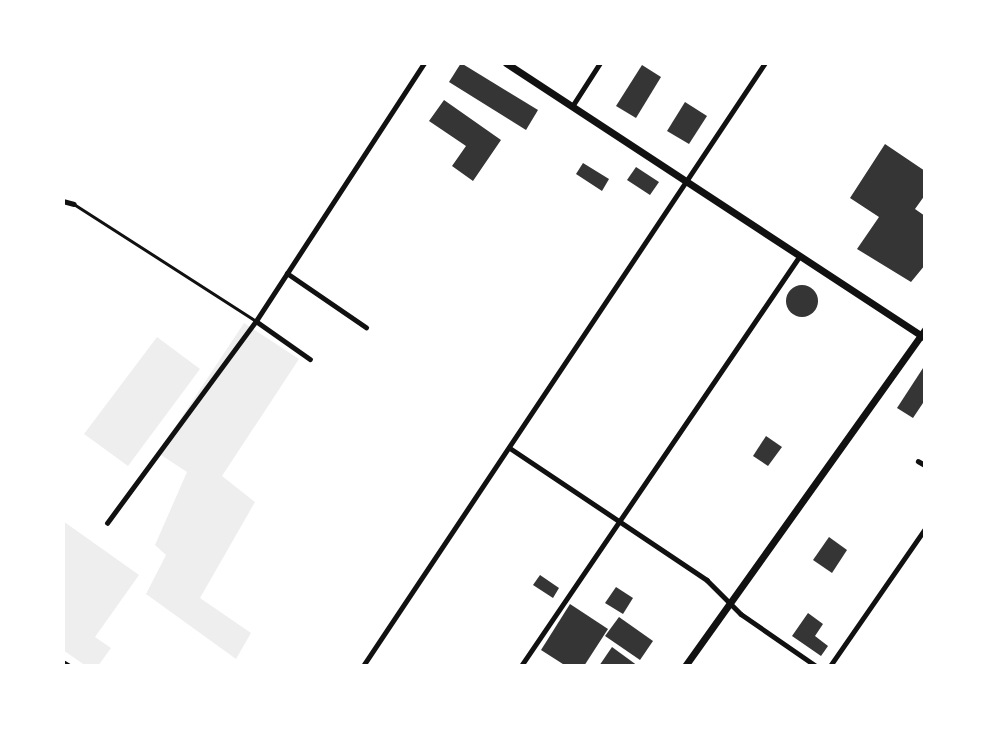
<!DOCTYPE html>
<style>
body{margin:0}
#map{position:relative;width:988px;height:729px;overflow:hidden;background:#fff;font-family:"DM Sans",sans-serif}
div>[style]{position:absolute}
.green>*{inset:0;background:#eee}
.building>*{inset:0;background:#353535}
.round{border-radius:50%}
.service>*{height:2.5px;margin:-1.25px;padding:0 1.25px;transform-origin:1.25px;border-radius:1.25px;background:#111}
.minor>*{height:4.5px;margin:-2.25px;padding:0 2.25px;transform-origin:2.25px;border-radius:2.25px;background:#111}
.secondary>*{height:6px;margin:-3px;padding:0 3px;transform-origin:3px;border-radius:3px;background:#111}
.primary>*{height:7px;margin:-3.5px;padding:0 3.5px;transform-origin:3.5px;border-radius:3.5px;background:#111}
span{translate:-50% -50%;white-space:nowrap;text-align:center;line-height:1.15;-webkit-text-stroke:6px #fff;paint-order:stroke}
.frame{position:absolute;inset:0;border:65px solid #fff;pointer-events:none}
</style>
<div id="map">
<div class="green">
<div style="clip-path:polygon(244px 323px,299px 359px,222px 476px,255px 502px,200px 598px,251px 633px,236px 659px,146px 594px,166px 555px,155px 545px,187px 472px,158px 453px)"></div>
<div style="clip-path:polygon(157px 337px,200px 369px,128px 466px,84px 434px)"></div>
<div style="clip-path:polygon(63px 521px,139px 575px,95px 637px,111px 648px,98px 666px,86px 666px,63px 650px)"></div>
</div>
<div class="building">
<div style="clip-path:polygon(461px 63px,538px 110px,526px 130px,449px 82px)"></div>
<div style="clip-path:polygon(642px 65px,661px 77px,636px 118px,616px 106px)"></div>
<div style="clip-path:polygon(444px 100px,501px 140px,473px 181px,452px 166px,466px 146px,429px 121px)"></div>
<div style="clip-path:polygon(685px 102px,707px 116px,689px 144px,667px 131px)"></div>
<div style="clip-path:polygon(885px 144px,925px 171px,925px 195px,915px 209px,925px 216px,925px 265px,911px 282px,857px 249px,879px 217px,850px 198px)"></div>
<div style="clip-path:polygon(583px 163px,609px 179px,602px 191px,576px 174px)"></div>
<div style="clip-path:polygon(636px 167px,659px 182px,650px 195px,627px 180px)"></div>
<div class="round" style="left:786px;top:285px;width:32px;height:32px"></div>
<div style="clip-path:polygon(925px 365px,925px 400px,913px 418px,897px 408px)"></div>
<div style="clip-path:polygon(766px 436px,782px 447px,768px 466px,753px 456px)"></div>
<div style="clip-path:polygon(829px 537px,847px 550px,832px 573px,813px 560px)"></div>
<div style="clip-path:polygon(540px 575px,559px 588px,553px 598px,533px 585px)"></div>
<div style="clip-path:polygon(616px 587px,633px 598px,623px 614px,605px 603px)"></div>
<div style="clip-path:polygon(570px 604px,608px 629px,584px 666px,566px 666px,541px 650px)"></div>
<div style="clip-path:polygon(808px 613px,823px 624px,815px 636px,828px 646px,821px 656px,792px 636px)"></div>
<div style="clip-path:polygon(619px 617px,653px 641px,640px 660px,605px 636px)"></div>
<div style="clip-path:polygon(612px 647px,638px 666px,599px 666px)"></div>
</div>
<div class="service">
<div style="left:74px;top:204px;width:216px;rotate:32.7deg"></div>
</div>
<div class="minor">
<div style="left:573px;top:105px;width:50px;rotate:-57.3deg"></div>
<div style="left:63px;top:201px;width:11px;rotate:15deg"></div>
<div style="left:287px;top:273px;width:96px;rotate:34.4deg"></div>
<div style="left:256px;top:321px;width:66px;rotate:35.1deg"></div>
<div style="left:510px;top:448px;width:237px;rotate:33.8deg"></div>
<div style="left:707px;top:580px;width:48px;rotate:45deg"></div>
<div style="left:741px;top:614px;width:91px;rotate:34.7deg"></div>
<div style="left:918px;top:461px;width:8px;rotate:30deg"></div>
<div style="left:107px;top:523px;width:251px;rotate:-53.6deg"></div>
<div style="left:256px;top:321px;width:308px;rotate:-56.9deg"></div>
<div style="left:363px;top:666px;width:725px;rotate:-56.31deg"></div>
<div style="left:521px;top:666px;width:496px;rotate:-55.8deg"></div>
<div style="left:830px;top:666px;width:167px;rotate:-55.3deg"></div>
</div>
<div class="secondary">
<div style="left:63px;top:663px;width:6px;rotate:31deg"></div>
</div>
<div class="primary">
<div style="left:506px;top:63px;width:501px;rotate:33.28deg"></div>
<div style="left:685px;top:666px;width:414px;rotate:-54.5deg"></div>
</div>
<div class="frame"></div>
</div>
